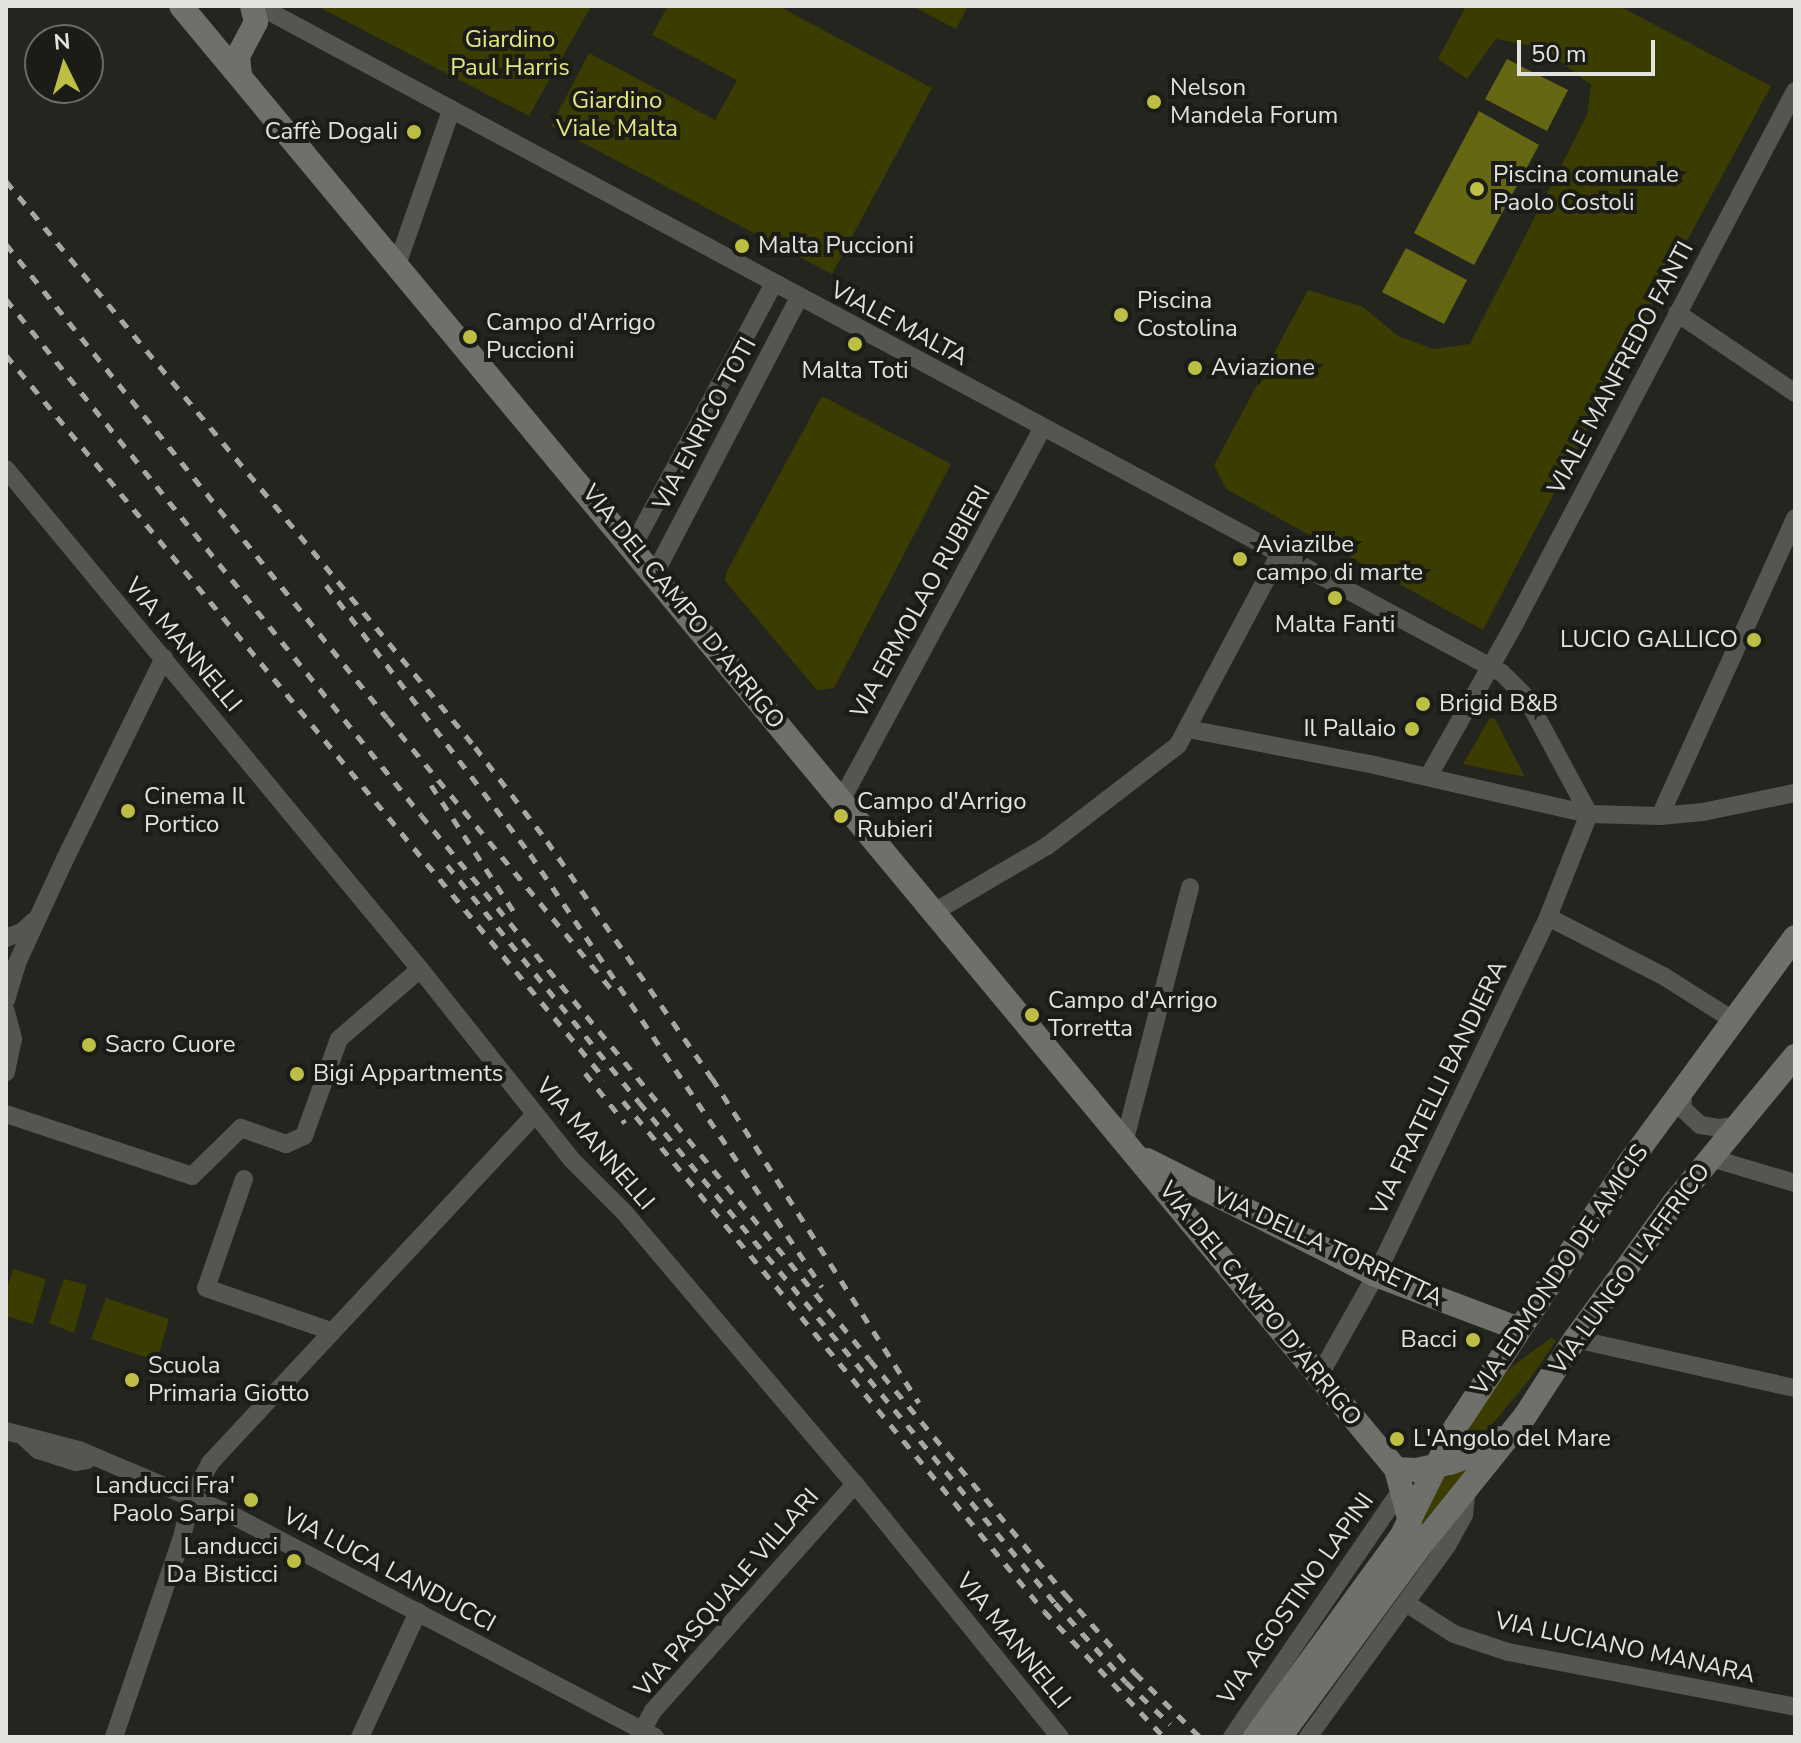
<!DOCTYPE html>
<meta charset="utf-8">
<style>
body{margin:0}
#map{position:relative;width:1801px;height:1743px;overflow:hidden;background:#25251f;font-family:"Nunito Sans",sans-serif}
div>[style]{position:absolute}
.green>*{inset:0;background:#3b3c00}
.water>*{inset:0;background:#656712}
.street>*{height:18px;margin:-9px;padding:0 9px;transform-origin:9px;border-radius:9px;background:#555552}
.secondary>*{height:24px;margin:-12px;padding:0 12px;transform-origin:12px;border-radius:12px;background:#6f706b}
.rail>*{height:5px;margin-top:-2.5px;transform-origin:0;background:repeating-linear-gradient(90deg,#a8a8a3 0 10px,transparent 0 20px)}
.dots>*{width:22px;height:22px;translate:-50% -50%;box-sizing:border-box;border:4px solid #1b1c16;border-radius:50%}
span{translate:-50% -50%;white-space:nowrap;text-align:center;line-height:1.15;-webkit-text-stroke:8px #1b1c16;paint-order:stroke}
.park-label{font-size:24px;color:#e4e87c}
.poi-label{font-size:24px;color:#e2e2de}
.left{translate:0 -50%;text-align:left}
.right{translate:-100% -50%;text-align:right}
.street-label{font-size:24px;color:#e2e2de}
.frame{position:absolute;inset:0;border:8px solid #e2e2de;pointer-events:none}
.north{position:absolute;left:24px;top:24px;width:80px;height:80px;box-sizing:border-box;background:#1b1c16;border:2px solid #6b6b66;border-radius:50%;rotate:355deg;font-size:22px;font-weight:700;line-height:32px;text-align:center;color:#e2e2de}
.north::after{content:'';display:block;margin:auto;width:28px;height:36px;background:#bcbf44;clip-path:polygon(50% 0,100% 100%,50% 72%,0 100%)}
.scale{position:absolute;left:1517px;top:40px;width:138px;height:36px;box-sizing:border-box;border:4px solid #e2e2de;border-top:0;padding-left:10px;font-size:24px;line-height:28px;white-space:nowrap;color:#e2e2de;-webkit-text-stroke:6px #1b1c16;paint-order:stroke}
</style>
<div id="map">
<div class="green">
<div style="clip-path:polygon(317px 6px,586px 6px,590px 8px,529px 116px)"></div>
<div style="clip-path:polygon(668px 6px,778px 6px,932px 88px,832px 274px,551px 126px,589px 53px,715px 120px,737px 80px,652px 35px)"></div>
<div style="clip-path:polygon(912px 6px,968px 6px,956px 29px)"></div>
<div style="clip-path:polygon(1466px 6px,1619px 6px,1771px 86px,1651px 307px,1483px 630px,1226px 489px,1214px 465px,1308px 290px,1363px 307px,1398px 336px,1434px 349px,1470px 344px,1587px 115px,1591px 85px,1543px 48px,1496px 39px,1467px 79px,1438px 59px)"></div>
<div style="clip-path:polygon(822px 396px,951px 464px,834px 688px,817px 690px,725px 581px,726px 573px)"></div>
<div style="clip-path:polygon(1490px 718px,1495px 719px,1525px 777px,1463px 764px)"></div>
<div style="clip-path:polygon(13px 1269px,46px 1279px,33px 1324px,6px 1316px,6px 1293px)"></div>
<div style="clip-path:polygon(64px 1279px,87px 1285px,74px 1333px,49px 1323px)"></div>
<div style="clip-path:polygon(106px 1298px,169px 1319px,157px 1361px,91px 1339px)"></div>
<div style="clip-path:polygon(1551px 1338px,1556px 1341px,1529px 1380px,1495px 1421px,1472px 1443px,1462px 1444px,1481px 1404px,1511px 1367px)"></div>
<div style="clip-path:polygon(1472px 1467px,1403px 1548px,1423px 1520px,1445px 1474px)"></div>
</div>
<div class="water">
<div style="clip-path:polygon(1507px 59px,1568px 90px,1547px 131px,1485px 99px)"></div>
<div style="clip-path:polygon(1479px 111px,1539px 145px,1474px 265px,1414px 233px)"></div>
<div style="clip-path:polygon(1406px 248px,1467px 280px,1444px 324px,1382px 292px)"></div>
</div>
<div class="street">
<div style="left:259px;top:6px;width:1411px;rotate:28.22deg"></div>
<div style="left:1502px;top:673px;width:34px;rotate:45deg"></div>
<div style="left:1526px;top:697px;width:133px;rotate:61.7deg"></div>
<div style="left:398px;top:262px;width:160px;rotate:-70.7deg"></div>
<div style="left:1677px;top:313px;width:143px;rotate:34.1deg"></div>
<div style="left:6px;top:469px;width:649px;rotate:50.38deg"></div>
<div style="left:420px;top:969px;width:244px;rotate:51.5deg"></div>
<div style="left:572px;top:1160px;width:74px;rotate:45deg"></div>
<div style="left:624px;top:1212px;width:357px;rotate:49.7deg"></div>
<div style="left:855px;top:1484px;width:326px;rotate:51deg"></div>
<div style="left:633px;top:546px;width:298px;rotate:-61.8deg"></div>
<div style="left:655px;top:573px;width:310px;rotate:-62.4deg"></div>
<div style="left:1188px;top:729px;width:185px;rotate:10.9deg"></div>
<div style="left:1370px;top:764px;width:225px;rotate:12.9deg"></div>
<div style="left:1589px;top:814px;width:71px;rotate:1.6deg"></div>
<div style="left:1660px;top:816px;width:43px;rotate:-5.3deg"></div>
<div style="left:1703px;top:812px;width:94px;rotate:-11.7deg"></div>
<div style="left:1428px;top:777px;width:177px;rotate:-60.5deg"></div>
<div style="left:1515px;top:623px;width:601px;rotate:-62.24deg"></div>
<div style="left:842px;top:799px;width:422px;rotate:-61.6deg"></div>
<div style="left:1660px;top:816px;width:327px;rotate:-65.6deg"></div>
<div style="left:936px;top:911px;width:129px;rotate:-30.4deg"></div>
<div style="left:1047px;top:846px;width:165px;rotate:-37.6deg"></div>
<div style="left:1178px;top:745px;width:215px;rotate:-62deg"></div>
<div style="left:1548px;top:917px;width:131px;rotate:27.1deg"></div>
<div style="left:1665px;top:977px;width:80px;rotate:32.3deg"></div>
<div style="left:6px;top:938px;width:17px;rotate:-21deg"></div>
<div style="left:22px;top:932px;width:16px;rotate:-43deg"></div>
<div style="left:6px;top:1000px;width:39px;rotate:-73deg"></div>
<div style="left:17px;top:963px;width:117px;rotate:-65.2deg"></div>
<div style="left:66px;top:857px;width:222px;rotate:-63.8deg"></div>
<div style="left:6px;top:1012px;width:28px;rotate:75deg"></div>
<div style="left:13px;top:1039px;width:34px;rotate:102deg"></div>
<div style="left:1682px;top:1090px;width:19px;rotate:87deg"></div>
<div style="left:1683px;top:1109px;width:23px;rotate:43deg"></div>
<div style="left:1700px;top:1125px;width:19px;rotate:9deg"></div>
<div style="left:1719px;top:1128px;width:21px;rotate:-8deg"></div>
<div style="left:6px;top:1114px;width:196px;rotate:18.4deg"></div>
<div style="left:192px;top:1176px;width:69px;rotate:-44.4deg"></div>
<div style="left:241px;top:1128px;width:48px;rotate:19.6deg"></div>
<div style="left:286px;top:1144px;width:20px;rotate:-24deg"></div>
<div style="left:304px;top:1136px;width:103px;rotate:-70.2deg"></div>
<div style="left:339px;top:1039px;width:107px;rotate:-40.8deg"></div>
<div style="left:1125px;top:1139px;width:260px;rotate:-75.5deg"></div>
<div style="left:1711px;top:1158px;width:88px;rotate:16.6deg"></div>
<div style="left:244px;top:1179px;width:115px;rotate:109.2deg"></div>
<div style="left:206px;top:1288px;width:132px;rotate:19deg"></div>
<div style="left:1575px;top:1339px;width:225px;rotate:12.6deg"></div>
<div style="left:1319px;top:1376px;width:116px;rotate:-60.6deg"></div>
<div style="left:1376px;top:1275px;width:397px;rotate:-64.3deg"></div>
<div style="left:1548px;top:917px;width:111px;rotate:-68.3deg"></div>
<div style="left:6px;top:1431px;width:75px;rotate:14.6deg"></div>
<div style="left:79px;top:1450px;width:166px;rotate:23deg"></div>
<div style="left:232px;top:1515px;width:478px;rotate:27.7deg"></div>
<div style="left:25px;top:1438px;width:18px;rotate:43deg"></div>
<div style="left:38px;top:1450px;width:39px;rotate:18deg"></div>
<div style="left:75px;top:1462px;width:12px;rotate:-9deg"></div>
<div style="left:1406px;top:1603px;width:57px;rotate:32.9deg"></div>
<div style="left:1454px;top:1634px;width:57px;rotate:18.4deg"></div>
<div style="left:1508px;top:1652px;width:292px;rotate:10.8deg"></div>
<div style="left:114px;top:1737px;width:211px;rotate:-71.2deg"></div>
<div style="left:182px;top:1537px;width:42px;rotate:-76.3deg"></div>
<div style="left:192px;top:1496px;width:38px;rotate:-61deg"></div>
<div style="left:210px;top:1463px;width:477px;rotate:-47deg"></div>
<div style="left:360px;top:1737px;width:138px;rotate:-65.1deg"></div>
<div style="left:639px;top:1737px;width:30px;rotate:-62deg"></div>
<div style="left:653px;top:1711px;width:304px;rotate:-48.3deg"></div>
<div style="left:1232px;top:1737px;width:301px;rotate:-55.6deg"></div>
<div style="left:1308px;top:1737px;width:238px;rotate:-54deg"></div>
<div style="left:1448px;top:1544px;width:33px;rotate:-61deg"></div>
<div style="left:1464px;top:1515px;width:27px;rotate:-84deg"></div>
</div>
<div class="secondary">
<div style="left:181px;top:6px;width:1902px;rotate:50.29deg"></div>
<div style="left:1396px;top:1469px;width:55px;rotate:75.2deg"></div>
<div style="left:240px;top:75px;width:19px;rotate:-96deg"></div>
<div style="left:238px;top:56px;width:38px;rotate:-62deg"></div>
<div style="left:256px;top:22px;width:16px;rotate:-104deg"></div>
<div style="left:1147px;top:1160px;width:256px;rotate:26.7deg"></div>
<div style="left:1376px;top:1275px;width:153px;rotate:20.7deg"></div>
<div style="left:1396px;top:1469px;width:20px;rotate:3deg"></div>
<div style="left:1416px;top:1470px;width:35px;rotate:-12deg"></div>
<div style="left:1450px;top:1463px;width:23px;rotate:-20deg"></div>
<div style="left:1472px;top:1455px;width:31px;rotate:-33deg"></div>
<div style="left:1255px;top:1737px;width:248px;rotate:-53.9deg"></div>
<div style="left:1401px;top:1537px;width:122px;rotate:-63.6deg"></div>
<div style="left:1455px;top:1428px;width:317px;rotate:-56.7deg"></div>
<div style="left:1629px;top:1163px;width:280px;rotate:-53.7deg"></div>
<div style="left:1280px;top:1737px;width:240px;rotate:-53.7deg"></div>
<div style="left:1422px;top:1544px;width:164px;rotate:-51.2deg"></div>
<div style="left:1525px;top:1416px;width:92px;rotate:-57deg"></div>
<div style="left:1575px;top:1339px;width:167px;rotate:-54deg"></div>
<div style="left:1673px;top:1204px;width:192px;rotate:-50.5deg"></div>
</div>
<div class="rail">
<div style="left:6px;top:181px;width:735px;rotate:50.35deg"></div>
<div style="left:475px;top:747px;width:118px;rotate:52.5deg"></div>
<div style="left:547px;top:841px;width:289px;rotate:55.2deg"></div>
<div style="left:712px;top:1078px;width:385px;rotate:57.5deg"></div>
<div style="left:6px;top:244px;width:608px;rotate:51.21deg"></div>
<div style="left:387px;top:718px;width:352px;rotate:50.4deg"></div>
<div style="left:6px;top:299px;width:662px;rotate:51.19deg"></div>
<div style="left:421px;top:815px;width:706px;rotate:50.52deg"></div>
<div style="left:870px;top:1360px;width:305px;rotate:50.2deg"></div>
<div style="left:1065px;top:1594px;width:106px;rotate:48.5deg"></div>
<div style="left:1135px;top:1673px;width:91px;rotate:44.6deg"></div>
<div style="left:6px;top:355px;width:940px;rotate:50.4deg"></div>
<div style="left:326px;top:585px;width:338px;rotate:52.8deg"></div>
<div style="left:530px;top:854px;width:522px;rotate:56.01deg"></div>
<div style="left:431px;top:785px;width:152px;rotate:56.8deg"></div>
<div style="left:447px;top:865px;width:305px;rotate:51deg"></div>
<div style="left:639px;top:1102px;width:651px;rotate:50.3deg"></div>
<div style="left:1055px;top:1603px;width:106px;rotate:48.1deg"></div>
<div style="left:1126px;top:1682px;width:61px;rotate:43.7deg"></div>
<div style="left:585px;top:1073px;width:64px;rotate:51.3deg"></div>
<div style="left:623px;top:1101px;width:661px;rotate:50.46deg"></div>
<div style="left:1044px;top:1611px;width:174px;rotate:46.4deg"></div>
</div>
<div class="dots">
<div style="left:1154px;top:102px;background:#bcbf44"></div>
<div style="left:414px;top:132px;background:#bcbf44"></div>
<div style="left:1477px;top:189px;background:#bcbf44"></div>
<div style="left:742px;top:246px;background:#bcbf44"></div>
<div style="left:1121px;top:315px;background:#bcbf44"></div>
<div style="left:470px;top:337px;background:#bcbf44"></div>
<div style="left:855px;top:344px;background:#bcbf44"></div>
<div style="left:1195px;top:368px;background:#bcbf44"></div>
<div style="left:1240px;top:559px;background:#bcbf44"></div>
<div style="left:1335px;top:598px;background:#bcbf44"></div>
<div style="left:1754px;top:640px;background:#bcbf44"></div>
<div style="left:1423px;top:704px;background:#bcbf44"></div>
<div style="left:1412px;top:729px;background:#bcbf44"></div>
<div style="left:128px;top:811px;background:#bcbf44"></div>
<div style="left:841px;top:816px;background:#bcbf44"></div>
<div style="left:1032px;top:1015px;background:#bcbf44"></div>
<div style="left:89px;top:1045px;background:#bcbf44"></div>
<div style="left:297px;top:1074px;background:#bcbf44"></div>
<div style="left:1473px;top:1340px;background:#bcbf44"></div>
<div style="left:132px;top:1380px;background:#bcbf44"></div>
<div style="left:1397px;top:1439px;background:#bcbf44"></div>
<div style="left:251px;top:1500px;background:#bcbf44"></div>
<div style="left:294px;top:1561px;background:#bcbf44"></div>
</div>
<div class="park-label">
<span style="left:510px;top:54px">Giardino<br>Paul Harris</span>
<span style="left:617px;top:115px">Giardino<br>Viale Malta</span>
</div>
<div class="poi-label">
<span class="left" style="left:1170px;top:102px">Nelson<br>Mandela Forum</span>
<span class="right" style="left:398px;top:132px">Caffè Dogali</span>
<span class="left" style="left:1493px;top:189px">Piscina comunale<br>Paolo Costoli</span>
<span class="left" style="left:758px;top:246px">Malta Puccioni</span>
<span class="left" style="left:1137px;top:315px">Piscina<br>Costolina</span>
<span class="left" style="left:486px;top:337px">Campo d'Arrigo<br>Puccioni</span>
<span class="left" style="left:1211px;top:368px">Aviazione</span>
<span style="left:855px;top:371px">Malta Toti</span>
<span class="left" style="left:1256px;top:559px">Aviazilbe<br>campo di marte</span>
<span style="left:1335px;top:625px">Malta Fanti</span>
<span class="right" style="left:1738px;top:640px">LUCIO GALLICO</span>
<span class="left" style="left:1439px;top:704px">Brigid B&amp;B</span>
<span class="right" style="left:1396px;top:729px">Il Pallaio</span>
<span class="left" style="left:144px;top:811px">Cinema Il<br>Portico</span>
<span class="left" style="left:857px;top:816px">Campo d'Arrigo<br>Rubieri</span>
<span class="left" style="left:1048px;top:1015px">Campo d'Arrigo<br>Torretta</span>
<span class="left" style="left:105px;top:1045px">Sacro Cuore</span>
<span class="left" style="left:313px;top:1074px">Bigi Appartments</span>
<span class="right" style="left:1457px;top:1340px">Bacci</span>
<span class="left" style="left:148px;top:1380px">Scuola<br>Primaria Giotto</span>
<span class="left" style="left:1413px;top:1439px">L'Angolo del Mare</span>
<span class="right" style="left:235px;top:1500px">Landucci Fra'<br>Paolo Sarpi</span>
<span class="right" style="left:278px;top:1561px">Landucci<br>Da Bisticci</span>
</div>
<div class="street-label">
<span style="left:899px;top:324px;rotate:28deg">VIALE MALTA</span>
<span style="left:1621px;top:368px;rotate:-62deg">VIALE MANFREDO FANTI</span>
<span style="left:705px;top:424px;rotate:-62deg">VIA ENRICO TOTI</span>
<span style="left:921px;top:602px;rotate:-61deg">VIA ERMOLAO RUBIERI</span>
<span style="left:683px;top:607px;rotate:51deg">VIA DEL CAMPO D'ARRIGO</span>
<span style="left:183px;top:645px;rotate:50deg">VIA MANNELLI</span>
<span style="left:1439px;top:1088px;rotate:-64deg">VIA FRATELLI BANDIERA</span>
<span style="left:595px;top:1144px;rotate:49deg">VIA MANNELLI</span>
<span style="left:1328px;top:1247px;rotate:25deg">VIA DELLA TORRETTA</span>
<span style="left:1630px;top:1269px;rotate:-54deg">VIA LUNGO L'AFFRICO</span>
<span style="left:1560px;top:1270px;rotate:-56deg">VIA EDMONDO DE AMICIS</span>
<span style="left:1260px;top:1304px;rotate:51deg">VIA DEL CAMPO D'ARRIGO</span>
<span style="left:389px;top:1570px;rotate:28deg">VIA LUCA LANDUCCI</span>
<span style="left:727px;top:1593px;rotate:-49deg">VIA PASQUALE VILLARI</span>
<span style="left:1296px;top:1599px;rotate:-55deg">VIA AGOSTINO LAPINI</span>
<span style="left:1013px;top:1641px;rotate:51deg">VIA MANNELLI</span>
<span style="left:1625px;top:1648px;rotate:12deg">VIA LUCIANO MANARA</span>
</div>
<div class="frame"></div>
<div class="north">N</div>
<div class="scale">50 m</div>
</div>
